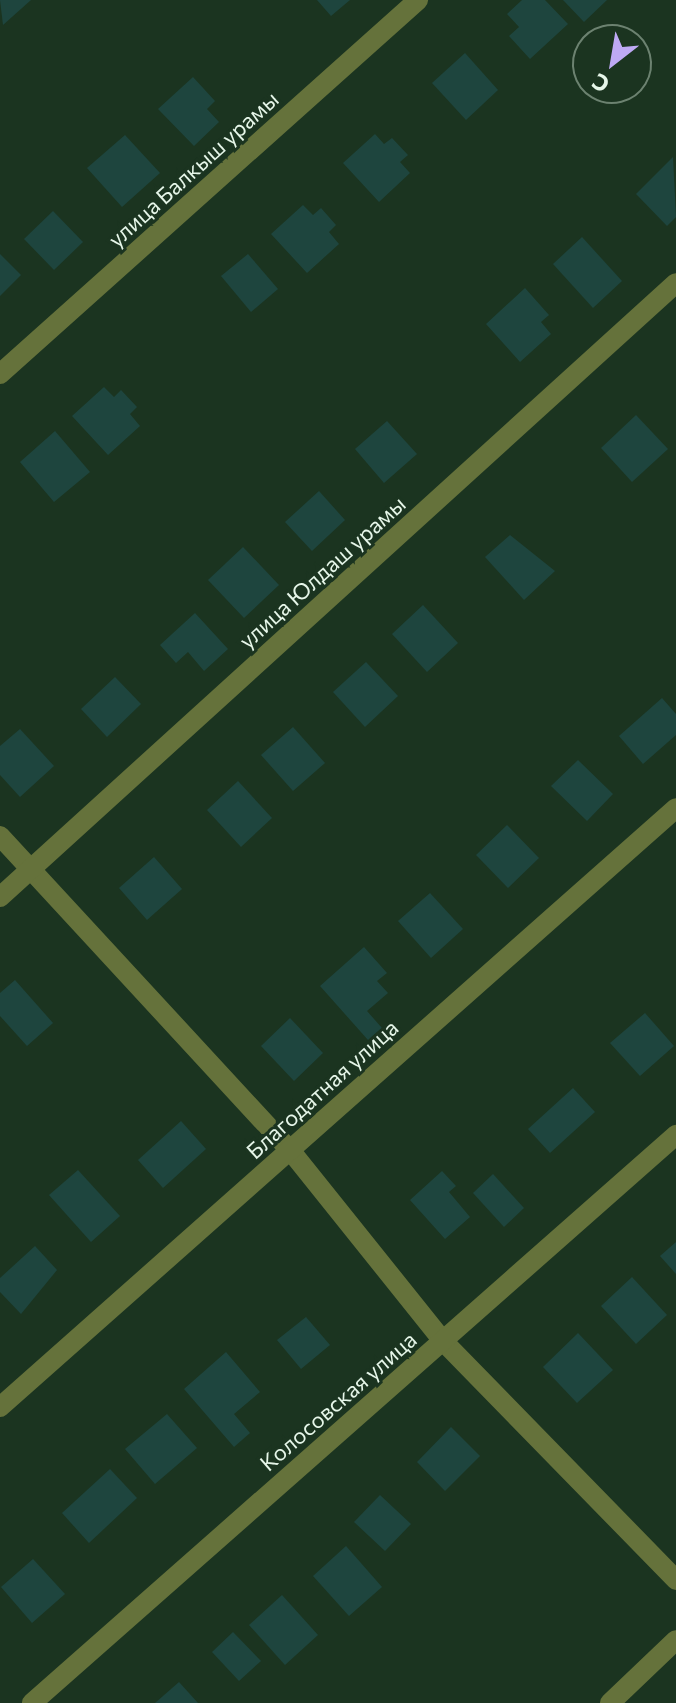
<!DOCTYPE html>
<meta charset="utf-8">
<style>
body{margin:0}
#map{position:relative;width:676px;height:1703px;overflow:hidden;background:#1b3420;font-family:Commissioner,sans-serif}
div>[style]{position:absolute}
.building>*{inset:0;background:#1e453e}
.minor>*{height:20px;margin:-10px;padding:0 10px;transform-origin:10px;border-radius:10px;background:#65723b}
span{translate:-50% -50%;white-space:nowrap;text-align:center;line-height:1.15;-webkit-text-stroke:6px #1b3420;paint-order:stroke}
.street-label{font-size:22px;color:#e6f6e9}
.north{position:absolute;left:572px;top:24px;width:80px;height:80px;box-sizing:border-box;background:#1b3420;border:2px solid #6c8270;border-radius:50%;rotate:211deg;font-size:22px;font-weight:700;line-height:32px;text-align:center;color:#e6f6e9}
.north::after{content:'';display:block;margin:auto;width:28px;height:36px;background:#bea9f4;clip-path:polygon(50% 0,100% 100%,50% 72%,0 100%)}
</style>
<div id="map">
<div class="building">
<div style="clip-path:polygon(0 0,31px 0,3px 25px)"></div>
<div style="clip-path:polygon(317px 0,350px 0,331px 16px)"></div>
<div style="clip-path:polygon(522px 0,545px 0,568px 24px,530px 59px,509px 36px,519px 27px,507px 14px)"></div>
<div style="clip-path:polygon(563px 0,607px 0,584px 22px)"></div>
<div style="clip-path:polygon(465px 53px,498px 90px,466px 120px,432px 83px)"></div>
<div style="clip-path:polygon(193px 77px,215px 101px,207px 109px,219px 122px,194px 146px,158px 109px)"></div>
<div style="clip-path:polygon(375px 134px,384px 144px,392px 138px,408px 155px,400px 162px,410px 173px,379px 202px,343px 163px)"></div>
<div style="clip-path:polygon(125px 135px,160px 173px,122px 207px,87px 168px)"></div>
<div style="clip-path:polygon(673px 157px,676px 217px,667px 226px,636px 194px)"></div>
<div style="clip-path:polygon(303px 205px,313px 215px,321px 208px,336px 225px,329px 232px,339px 244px,307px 273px,271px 234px)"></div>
<div style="clip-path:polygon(53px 211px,83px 242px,54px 270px,24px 239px)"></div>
<div style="clip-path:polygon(582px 237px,622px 281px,593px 308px,553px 264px)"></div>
<div style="clip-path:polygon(0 254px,21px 275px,0 296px)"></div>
<div style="clip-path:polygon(248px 254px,278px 289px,251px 312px,221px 276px)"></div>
<div style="clip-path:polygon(525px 288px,549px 315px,541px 322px,551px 334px,520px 362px,486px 324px)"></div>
<div style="clip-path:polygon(104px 387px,114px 397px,121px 390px,137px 407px,130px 414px,140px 426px,108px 455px,72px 416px)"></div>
<div style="clip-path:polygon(636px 415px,668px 449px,632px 482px,601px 448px)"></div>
<div style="clip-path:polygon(387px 421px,417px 454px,384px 483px,355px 449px)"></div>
<div style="clip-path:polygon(55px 431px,90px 472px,54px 502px,20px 462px)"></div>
<div style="clip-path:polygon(319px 491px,345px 520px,312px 551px,285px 522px)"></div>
<div style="clip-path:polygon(510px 535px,555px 571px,524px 600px,485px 557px)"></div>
<div style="clip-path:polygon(243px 547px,279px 585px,244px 618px,208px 580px)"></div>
<div style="clip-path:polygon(423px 605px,458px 643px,427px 672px,392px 634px)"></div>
<div style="clip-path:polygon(195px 613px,228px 649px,204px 671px,188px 652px,176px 663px,160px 645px)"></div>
<div style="clip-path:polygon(366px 662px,398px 696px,365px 727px,333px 692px)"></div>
<div style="clip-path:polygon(115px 677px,141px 704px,107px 737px,81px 709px)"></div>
<div style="clip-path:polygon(662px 698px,676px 714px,676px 735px,643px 764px,619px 736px)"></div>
<div style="clip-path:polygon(293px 727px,325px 763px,293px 791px,261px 755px)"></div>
<div style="clip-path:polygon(20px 729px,54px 766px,20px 797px,0 775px,0 746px)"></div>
<div style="clip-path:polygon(578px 760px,613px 794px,587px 821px,551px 786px)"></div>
<div style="clip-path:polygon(238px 781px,272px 818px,241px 847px,207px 810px)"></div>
<div style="clip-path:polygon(507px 825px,539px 858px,508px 888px,476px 855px)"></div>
<div style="clip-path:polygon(154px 857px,182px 889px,147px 920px,119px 888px)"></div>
<div style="clip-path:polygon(430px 893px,463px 929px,431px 958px,398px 921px)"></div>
<div style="clip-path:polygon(364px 947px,387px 973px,377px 981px,388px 993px,367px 1011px,382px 1028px,368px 1040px,320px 986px)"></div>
<div style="clip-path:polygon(15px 980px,53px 1023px,27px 1046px,0 1016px,0 993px)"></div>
<div style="clip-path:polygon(645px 1013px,674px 1046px,640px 1076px,610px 1043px)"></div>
<div style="clip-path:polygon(290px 1018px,323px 1053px,294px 1081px,261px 1046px)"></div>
<div style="clip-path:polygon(573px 1088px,595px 1112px,550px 1153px,528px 1129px)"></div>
<div style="clip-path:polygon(181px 1121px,206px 1149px,163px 1188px,138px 1160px)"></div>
<div style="clip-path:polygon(78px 1170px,120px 1216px,91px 1242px,49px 1195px)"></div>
<div style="clip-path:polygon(442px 1171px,456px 1186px,449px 1192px,470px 1217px,445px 1239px,410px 1200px)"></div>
<div style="clip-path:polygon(493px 1174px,524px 1208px,504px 1227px,473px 1193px)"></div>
<div style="clip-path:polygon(676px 1242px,676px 1274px,660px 1256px)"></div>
<div style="clip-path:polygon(35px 1246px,57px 1270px,21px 1314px,0 1292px,0 1278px)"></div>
<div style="clip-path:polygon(632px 1277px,667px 1315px,636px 1344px,601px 1306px)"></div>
<div style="clip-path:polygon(306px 1317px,330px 1345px,301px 1369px,277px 1340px)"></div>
<div style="clip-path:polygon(578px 1333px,613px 1370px,577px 1403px,543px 1367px)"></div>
<div style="clip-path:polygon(226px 1352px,260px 1392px,234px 1414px,250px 1433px,234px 1447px,184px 1389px)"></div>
<div style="clip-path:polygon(167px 1414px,197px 1448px,155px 1484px,125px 1449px)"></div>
<div style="clip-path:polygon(451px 1427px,480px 1456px,445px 1491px,417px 1462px)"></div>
<div style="clip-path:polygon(110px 1469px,137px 1498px,89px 1543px,62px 1513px)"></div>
<div style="clip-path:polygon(380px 1495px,411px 1524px,385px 1551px,354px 1522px)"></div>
<div style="clip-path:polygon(346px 1546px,382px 1587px,349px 1616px,313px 1576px)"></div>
<div style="clip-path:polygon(33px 1559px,65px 1594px,32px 1623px,1px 1587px)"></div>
<div style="clip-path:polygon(282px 1595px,318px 1635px,285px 1665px,249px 1625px)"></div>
<div style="clip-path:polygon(233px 1632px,261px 1661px,239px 1681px,212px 1652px)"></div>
<div style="clip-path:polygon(179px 1682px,198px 1703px,155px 1703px)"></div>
</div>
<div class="minor">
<div style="left:0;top:374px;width:561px;rotate:-41.82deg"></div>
<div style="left:0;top:836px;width:427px;rotate:47.3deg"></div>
<div style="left:290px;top:1150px;width:245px;rotate:51.3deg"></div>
<div style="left:443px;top:1341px;width:334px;rotate:45.7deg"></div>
<div style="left:0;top:897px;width:913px;rotate:-42.25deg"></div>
<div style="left:0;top:1407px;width:903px;rotate:-41.54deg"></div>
<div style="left:32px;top:1703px;width:859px;rotate:-41.41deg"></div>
<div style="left:610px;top:1703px;width:91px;rotate:-43.7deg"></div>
</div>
<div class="street-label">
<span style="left:193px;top:169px;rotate:-42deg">улица Балкыш урамы</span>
<span style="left:322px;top:572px;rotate:-42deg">улица Юлдаш урамы</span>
<span style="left:322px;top:1089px;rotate:-42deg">Благодатная улица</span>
<span style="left:338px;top:1401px;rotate:-41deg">Колосовская улица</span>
</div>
<div class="north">С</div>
</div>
